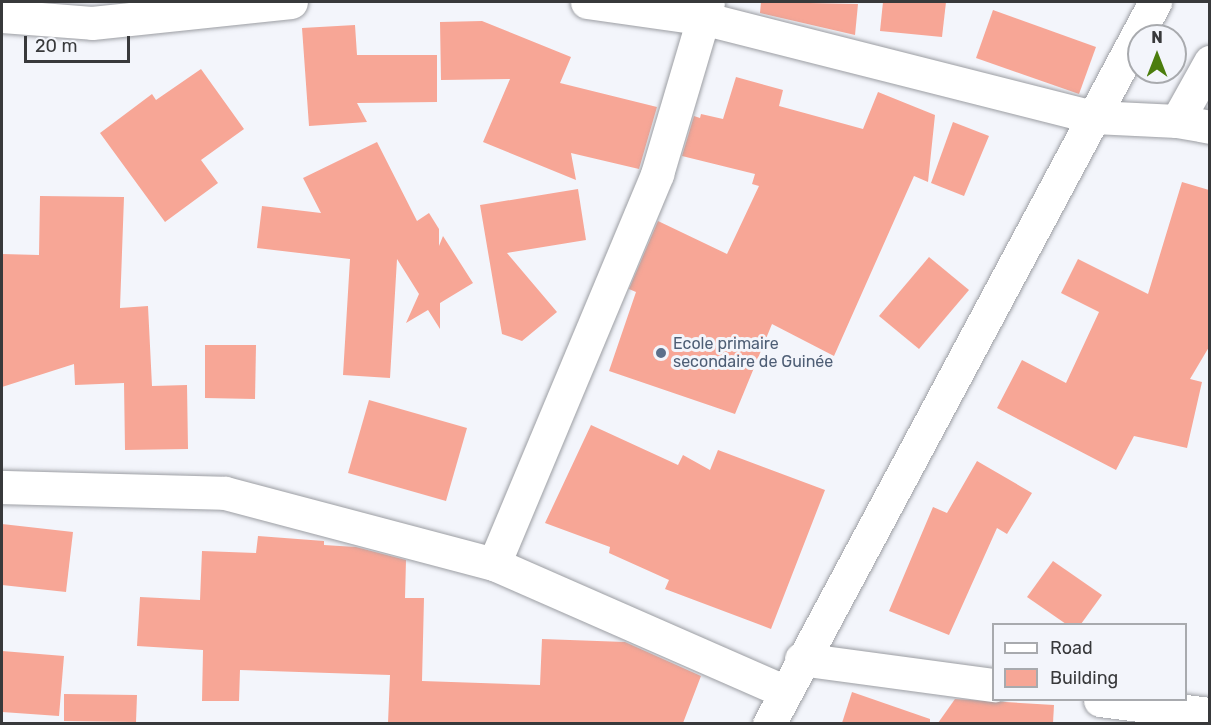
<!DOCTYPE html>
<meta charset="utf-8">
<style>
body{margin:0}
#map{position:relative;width:1211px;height:725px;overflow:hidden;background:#f3f5fb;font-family:Rubik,sans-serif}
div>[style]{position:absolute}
.building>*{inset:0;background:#f7a696}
.roads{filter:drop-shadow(0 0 2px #9c9ea3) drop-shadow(0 0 2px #9c9ea3)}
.minor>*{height:33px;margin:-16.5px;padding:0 16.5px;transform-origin:16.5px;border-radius:16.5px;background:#fff}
.dots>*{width:16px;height:16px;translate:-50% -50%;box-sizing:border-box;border:3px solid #f3f5fb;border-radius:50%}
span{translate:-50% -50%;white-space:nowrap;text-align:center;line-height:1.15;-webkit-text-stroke:6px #f3f5fb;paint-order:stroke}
.service-label{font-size:16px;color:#4e5e75}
.left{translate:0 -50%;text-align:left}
.frame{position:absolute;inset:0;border:3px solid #38393b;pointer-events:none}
.legend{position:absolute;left:992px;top:623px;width:195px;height:78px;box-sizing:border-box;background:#f3f5fb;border:2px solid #a8aaae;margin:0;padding:8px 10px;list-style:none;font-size:18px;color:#38393b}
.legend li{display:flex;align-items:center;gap:12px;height:30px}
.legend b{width:30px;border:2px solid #a8aaae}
.north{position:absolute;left:1127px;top:24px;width:60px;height:60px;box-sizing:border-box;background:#f3f5fb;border:2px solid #a8aaae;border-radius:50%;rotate:0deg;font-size:16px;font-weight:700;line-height:24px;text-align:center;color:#38393b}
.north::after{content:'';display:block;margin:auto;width:21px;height:27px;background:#4b7d0d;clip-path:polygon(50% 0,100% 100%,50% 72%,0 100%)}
.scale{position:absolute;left:24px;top:36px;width:106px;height:27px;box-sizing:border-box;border:3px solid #38393b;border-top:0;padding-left:8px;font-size:18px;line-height:21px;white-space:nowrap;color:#38393b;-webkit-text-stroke:4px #f3f5fb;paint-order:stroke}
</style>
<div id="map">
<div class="building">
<div style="clip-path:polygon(761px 2px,858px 4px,855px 35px,760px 13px)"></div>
<div style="clip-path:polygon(883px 2px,946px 2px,942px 37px,880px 31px)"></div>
<div style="clip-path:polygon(993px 10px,1096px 47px,1079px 94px,976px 58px)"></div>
<div style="clip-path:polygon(482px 21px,571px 57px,560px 83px,657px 107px,639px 169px,571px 153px,576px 180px,483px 142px,510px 79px,441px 80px,440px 22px)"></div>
<div style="clip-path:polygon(355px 25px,357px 55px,437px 55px,437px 102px,357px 103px,367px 122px,309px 126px,302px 28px)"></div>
<div style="clip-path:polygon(201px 69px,244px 129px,201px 160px,218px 183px,165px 222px,100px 133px,152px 94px,156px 100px)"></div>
<div style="clip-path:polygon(736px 77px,783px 90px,779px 106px,863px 129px,878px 92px,935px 115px,928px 182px,914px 176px,834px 356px,772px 324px,735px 414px,609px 371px,636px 292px,629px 289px,658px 221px,727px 254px,759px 186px,752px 184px,755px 174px,682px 156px,694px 116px,700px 118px,701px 114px,723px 119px)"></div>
<div style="clip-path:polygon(953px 122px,989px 136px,964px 196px,931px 183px)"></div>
<div style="clip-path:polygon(377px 142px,417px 221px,429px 213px,439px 229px,439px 246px,443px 236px,473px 283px,440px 303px,440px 329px,428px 310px,406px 323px,419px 294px,397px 259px,390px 378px,343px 375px,350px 259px,257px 248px,262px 206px,321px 213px,303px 178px)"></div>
<div style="clip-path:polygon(1182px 182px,1209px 190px,1209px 347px,1190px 379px,1202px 382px,1187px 448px,1134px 436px,1116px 470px,997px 408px,1022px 360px,1066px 383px,1099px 312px,1061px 293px,1078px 259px,1148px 294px)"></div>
<div style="clip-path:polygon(578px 189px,586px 240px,507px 253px,557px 312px,522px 341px,502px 334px,480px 205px)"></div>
<div style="clip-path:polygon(40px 196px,124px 197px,120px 308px,148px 306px,152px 386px,187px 385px,188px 449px,125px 450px,124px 383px,75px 385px,74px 364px,2px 387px,2px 254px,39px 255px)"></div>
<div style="clip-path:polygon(929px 257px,969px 290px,919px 349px,879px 316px)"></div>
<div style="clip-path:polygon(205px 345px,256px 345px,255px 399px,205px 398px)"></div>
<div style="clip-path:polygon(369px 400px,467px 428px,446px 501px,348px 473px)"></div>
<div style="clip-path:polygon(591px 425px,678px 465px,683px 455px,710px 470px,718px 450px,825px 490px,771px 629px,665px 589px,669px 580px,609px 553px,610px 547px,545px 523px)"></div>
<div style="clip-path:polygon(977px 461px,1032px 493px,1007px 534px,997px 528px,949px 635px,889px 611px,933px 507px,947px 513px)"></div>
<div style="clip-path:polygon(2px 524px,73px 532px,66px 592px,2px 585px)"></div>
<div style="clip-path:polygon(258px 536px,324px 541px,324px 545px,356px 547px,406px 560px,405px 598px,424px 598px,422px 681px,540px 685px,542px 639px,625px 642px,701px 676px,683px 723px,388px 723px,390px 675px,240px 670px,239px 701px,202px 701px,203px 650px,137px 646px,140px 597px,200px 600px,202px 551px,256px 553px)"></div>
<div style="clip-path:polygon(1053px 561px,1102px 595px,1081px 624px,1066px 624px,1027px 597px)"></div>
<div style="clip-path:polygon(2px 651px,64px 656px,59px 716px,2px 712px)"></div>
<div style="clip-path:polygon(852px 692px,930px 719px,930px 723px,842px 723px)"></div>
<div style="clip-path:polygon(64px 694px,137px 695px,136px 722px,64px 721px)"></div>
<div style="clip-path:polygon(955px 699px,1054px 705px,1053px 723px,938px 723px)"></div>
</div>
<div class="roads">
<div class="minor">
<div style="left:587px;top:2px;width:120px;rotate:8.1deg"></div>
<div style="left:706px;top:19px;width:400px;rotate:14.2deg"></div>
<div style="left:1094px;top:117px;width:83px;rotate:2.8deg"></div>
<div style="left:1177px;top:121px;width:34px;rotate:10deg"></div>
<div style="left:2px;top:16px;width:90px;rotate:4.4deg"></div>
<div style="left:92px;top:23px;width:200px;rotate:-6deg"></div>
<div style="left:1177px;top:121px;width:68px;rotate:-60.8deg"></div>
<div style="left:2px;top:487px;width:223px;rotate:1.5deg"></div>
<div style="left:225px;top:493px;width:278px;rotate:14.8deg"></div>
<div style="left:494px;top:564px;width:318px;rotate:23.7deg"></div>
<div style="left:494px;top:564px;width:423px;rotate:-67.3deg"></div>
<div style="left:657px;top:174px;width:179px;rotate:-73.5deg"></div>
<div style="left:801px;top:659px;width:195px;rotate:7.7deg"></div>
<div style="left:1100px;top:700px;width:111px;rotate:7.3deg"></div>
<div style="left:769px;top:724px;width:819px;rotate:-61.87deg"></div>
</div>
</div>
<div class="dots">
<div style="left:661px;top:353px;background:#5c6f8a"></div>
</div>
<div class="service-label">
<span class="left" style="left:673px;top:353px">Ecole primaire<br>secondaire de Guinée</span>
</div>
<div class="frame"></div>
<ul class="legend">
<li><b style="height:8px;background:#fff"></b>Road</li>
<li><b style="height:16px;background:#f7a696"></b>Building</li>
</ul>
<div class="north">N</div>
<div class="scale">20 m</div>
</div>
